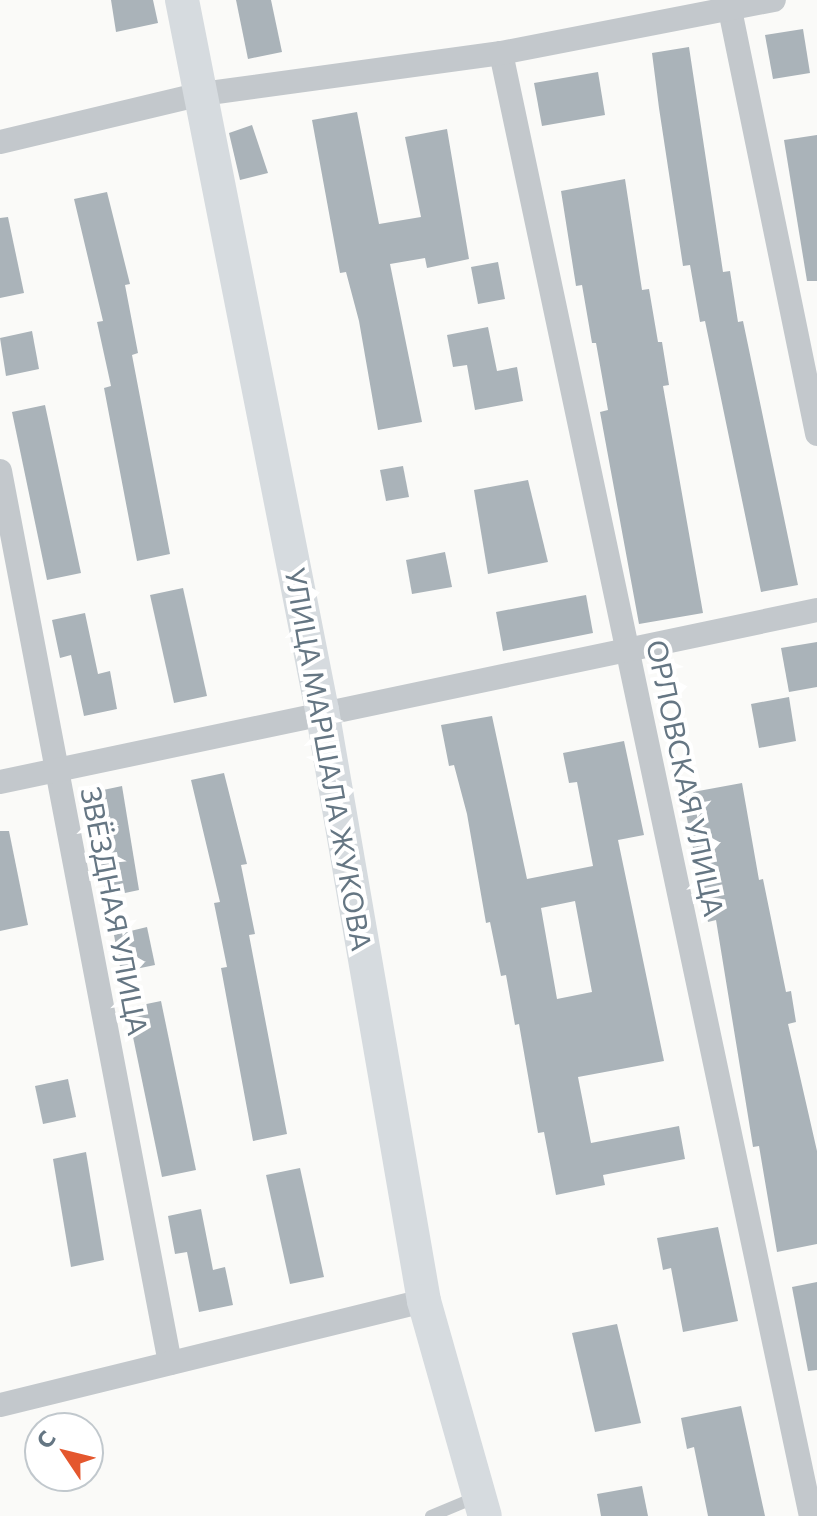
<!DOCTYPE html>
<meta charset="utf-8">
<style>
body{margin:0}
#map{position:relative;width:817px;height:1516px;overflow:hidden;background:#fafaf8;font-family:Commissioner,sans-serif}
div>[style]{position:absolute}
.building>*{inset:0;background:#aab3b9}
.service>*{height:12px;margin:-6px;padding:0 6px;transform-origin:6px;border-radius:6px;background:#c3c8cc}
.minor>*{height:24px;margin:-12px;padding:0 12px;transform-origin:12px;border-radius:12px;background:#c3c8cc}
.secondary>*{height:34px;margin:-17px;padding:0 17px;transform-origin:17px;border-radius:17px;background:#d6dbdf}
span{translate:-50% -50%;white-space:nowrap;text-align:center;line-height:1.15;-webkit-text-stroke:8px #fff;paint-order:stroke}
.street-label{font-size:28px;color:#657683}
.north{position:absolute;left:24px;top:1412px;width:80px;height:80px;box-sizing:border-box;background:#fff;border:2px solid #c1c8cd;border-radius:50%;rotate:305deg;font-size:22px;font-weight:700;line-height:32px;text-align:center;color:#657683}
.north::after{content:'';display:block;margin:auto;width:28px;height:36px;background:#e4572e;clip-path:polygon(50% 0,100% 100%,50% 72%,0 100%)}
</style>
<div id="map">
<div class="building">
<div style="clip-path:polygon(111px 0,153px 0,158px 23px,116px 32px)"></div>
<div style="clip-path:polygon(236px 0,271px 0,282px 52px,248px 59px)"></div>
<div style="clip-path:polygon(803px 29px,810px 73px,773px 79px,765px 35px)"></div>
<div style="clip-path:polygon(689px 47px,723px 272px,730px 271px,738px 322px,743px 321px,798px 585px,761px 592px,705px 321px,700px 322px,690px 265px,683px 266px,659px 108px,652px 53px)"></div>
<div style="clip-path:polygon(598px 72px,605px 115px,542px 126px,534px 83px)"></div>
<div style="clip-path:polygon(357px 112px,379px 224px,421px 217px,405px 137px,447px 129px,469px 259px,427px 268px,425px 258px,390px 264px,422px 422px,378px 430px,359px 321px,346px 272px,340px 273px,312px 120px)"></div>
<div style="clip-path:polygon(252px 125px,268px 173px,240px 180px,229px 133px)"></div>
<div style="clip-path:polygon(817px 135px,817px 281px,807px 281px,784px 140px)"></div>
<div style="clip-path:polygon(625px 179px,642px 290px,649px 289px,658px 342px,662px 342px,669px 385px,663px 386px,703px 613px,639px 624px,600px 412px,608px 410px,596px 343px,592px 343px,582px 285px,576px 286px,561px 191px)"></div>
<div style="clip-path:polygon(107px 192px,130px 284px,125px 285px,138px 353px,132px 355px,170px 554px,137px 561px,104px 388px,111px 386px,97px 322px,103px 321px,74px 199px)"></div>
<div style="clip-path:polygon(8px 217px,24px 293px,0 298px,0 218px)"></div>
<div style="clip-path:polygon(498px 262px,505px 299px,478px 304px,471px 267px)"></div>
<div style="clip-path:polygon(488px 327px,497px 371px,517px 367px,523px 401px,475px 410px,467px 365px,453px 367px,447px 335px)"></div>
<div style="clip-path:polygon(32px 331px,39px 369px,6px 376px,0 338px)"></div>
<div style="clip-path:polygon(45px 405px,81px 573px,47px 580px,12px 412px)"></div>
<div style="clip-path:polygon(403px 466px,409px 497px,386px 501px,380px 470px)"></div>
<div style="clip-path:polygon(528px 480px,548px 562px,488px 574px,474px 490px)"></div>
<div style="clip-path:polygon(445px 552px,452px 587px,412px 594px,406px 560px)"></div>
<div style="clip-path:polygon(183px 588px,207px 696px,174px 703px,150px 595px)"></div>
<div style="clip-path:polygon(586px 595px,593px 633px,503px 651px,496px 612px)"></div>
<div style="clip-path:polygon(85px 613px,98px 674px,110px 671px,117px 709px,84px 716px,71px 655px,60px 658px,52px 620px)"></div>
<div style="clip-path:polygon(817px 642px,817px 687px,789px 692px,781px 648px)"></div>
<div style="clip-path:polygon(789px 697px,796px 741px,759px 748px,751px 704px)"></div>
<div style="clip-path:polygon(evenodd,492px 716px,527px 879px,593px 866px,577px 782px,569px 783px,563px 753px,624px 741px,644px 835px,618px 840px,664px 1061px,578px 1077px,591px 1143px,679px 1126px,685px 1159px,603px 1175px,605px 1185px,556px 1195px,544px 1132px,538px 1133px,519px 1024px,515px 1025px,506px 975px,501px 976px,490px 922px,486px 923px,467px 814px,454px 765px,449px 766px,441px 725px,492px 716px,575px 901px,592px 992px,557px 999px,541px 908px,575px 901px)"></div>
<div style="clip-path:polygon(224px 773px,247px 864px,241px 865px,255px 934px,249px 935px,287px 1134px,253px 1141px,221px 968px,227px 967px,214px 903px,220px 902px,191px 780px)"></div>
<div style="clip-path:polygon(742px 783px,759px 880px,763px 879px,786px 992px,791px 991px,796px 1022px,788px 1024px,817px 1151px,817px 1244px,777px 1252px,759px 1146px,753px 1147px,748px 1116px,716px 920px,708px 922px,682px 794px)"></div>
<div style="clip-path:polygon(122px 786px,139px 890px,106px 897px,89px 793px)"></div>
<div style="clip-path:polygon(0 831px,9px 831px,28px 925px,0 931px)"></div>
<div style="clip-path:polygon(147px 927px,155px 965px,121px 972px,114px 935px)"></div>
<div style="clip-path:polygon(161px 1001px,196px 1170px,162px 1177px,127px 1008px)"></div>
<div style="clip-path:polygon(68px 1079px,76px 1117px,43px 1124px,35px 1086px)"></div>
<div style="clip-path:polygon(86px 1152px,104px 1260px,71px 1267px,53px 1159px)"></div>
<div style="clip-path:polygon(300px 1168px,324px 1277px,290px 1284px,266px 1175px)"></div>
<div style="clip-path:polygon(201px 1209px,213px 1270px,225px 1267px,233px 1305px,199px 1312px,187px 1252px,175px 1254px,168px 1216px)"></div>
<div style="clip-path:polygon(718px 1227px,738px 1321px,683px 1332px,671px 1268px,663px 1270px,657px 1238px)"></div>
<div style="clip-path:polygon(817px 1282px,817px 1370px,808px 1371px,792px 1287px)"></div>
<div style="clip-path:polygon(617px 1324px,641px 1423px,595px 1432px,572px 1333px)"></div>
<div style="clip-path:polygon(741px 1406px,765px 1516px,708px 1516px,694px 1447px,687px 1449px,681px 1418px)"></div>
<div style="clip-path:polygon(642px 1486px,648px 1516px,601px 1516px,597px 1494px)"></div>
</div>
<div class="service">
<div style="left:431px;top:1516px;width:52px;rotate:-22.6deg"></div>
</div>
<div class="minor">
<div style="left:728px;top:0;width:443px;rotate:78.4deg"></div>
<div style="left:501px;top:53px;width:1495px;rotate:78.04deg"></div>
<div style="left:0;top:142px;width:208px;rotate:-13.4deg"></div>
<div style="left:202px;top:94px;width:302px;rotate:-7.8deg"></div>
<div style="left:501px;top:53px;width:278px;rotate:-11deg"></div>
<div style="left:0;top:471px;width:908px;rotate:79.21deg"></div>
<div style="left:0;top:782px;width:835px;rotate:-11.89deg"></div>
<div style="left:0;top:1405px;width:437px;rotate:-13.8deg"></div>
</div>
<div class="secondary">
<div style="left:182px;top:0;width:724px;rotate:78.85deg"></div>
<div style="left:322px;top:710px;width:600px;rotate:80.21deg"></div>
<div style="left:424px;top:1301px;width:223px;rotate:74.2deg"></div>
</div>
<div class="street-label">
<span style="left:329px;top:759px;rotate:80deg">УЛИЦА МАРШАЛА ЖУКОВА</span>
<span style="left:686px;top:778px;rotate:78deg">ОРЛОВСКАЯ УЛИЦА</span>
<span style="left:115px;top:911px;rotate:79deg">ЗВЁЗДНАЯ УЛИЦА</span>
</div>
<div class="north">С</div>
</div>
